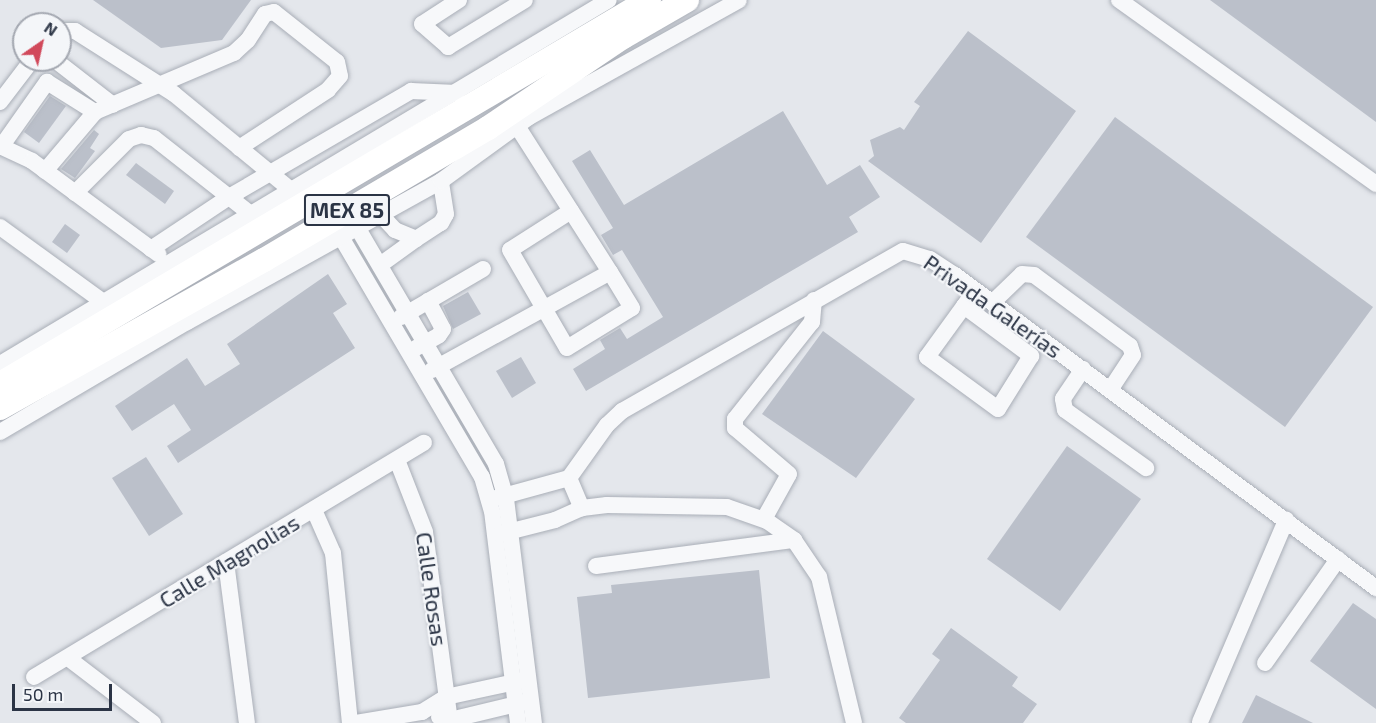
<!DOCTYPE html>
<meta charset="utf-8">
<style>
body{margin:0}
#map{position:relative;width:1376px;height:723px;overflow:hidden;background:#e4e7ec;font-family:"Exo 2",sans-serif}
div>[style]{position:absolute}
.building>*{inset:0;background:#bbc0ca}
.roads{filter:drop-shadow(0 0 2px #a9aeb7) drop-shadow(0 0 2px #a9aeb7)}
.minor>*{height:16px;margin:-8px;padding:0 8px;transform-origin:8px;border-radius:8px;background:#f7f8fa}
.highway>*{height:24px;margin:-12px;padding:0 12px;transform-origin:12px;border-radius:12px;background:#fff}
span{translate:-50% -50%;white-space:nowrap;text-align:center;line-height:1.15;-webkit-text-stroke:4.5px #f4f6f9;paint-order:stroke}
.shield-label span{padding:2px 4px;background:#f4f6f9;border:2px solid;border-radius:4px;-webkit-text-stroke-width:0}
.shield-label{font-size:21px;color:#2b3445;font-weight:700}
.street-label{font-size:22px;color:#2b3445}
.north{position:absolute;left:12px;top:12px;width:60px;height:60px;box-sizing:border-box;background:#f4f6f9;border:2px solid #a4a8b1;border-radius:50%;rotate:34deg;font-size:16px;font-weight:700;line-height:24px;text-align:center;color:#2b3445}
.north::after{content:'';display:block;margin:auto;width:21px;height:27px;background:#d1495b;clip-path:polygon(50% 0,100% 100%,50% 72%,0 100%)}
.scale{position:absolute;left:12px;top:684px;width:100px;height:27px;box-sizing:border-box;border:3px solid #2b3445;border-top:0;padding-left:8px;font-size:18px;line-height:21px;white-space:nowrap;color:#2b3445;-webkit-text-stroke:4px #f4f6f9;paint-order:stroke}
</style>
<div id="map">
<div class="building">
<div style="clip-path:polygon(93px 0,251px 0,222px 40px,161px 48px)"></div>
<div style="clip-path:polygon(1210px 0,1376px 0,1376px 122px)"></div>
<div style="clip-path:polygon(968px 31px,1076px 111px,981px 243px,868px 161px,874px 156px,870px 140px,900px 127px,904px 130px,920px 106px,914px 102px)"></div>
<div style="clip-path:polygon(50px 96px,66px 106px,39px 143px,24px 132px)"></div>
<div style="clip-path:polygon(783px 111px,827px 185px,860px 165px,880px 197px,849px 217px,858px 232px,586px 391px,573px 369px,605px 349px,600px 340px,620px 328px,627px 339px,663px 317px,622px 250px,613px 255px,601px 235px,613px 228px,572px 161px,590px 150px,624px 205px)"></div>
<div style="clip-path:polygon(1115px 117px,1373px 307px,1285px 427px,1026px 237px)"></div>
<div style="clip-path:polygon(94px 130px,99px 134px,90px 148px,95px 151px,75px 178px,61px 169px)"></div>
<div style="clip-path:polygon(136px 163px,174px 191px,165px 204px,126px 175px)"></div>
<div style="clip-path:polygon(65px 224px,80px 235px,67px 253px,52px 242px)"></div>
<div style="clip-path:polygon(328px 274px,347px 304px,333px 313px,355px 348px,178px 463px,167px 446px,191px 430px,174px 404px,132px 431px,115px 406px,187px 358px,205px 386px,240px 364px,227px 344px)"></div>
<div style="clip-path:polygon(468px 292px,481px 314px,453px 329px,443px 306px)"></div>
<div style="clip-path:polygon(823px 331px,915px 399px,856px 478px,762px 414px)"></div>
<div style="clip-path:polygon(521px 357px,536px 383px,512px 398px,496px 371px)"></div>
<div style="clip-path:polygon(1067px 446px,1141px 499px,1060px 611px,987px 559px)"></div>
<div style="clip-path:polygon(146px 457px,183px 514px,149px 536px,112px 478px)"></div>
<div style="clip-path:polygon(759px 570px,770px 678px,588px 698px,577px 597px,612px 593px,611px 585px)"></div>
<div style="clip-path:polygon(1353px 603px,1376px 619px,1376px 709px,1310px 661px)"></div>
<div style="clip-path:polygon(951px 628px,1018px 677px,1012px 686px,1037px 704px,1023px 723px,906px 723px,899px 718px,940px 660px,932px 654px)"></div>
<div style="clip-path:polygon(1256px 695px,1313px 723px,1242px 723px)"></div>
</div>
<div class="roads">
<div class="minor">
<div style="left:459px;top:0;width:44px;rotate:147deg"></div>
<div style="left:422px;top:24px;width:35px;rotate:41deg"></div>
<div style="left:448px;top:47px;width:90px;rotate:-31.4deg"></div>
<div style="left:1119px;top:0;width:316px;rotate:35.6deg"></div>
<div style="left:60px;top:31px;width:15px"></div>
<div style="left:75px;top:31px;width:117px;rotate:32.5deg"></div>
<div style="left:174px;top:94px;width:153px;rotate:39.4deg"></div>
<div style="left:55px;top:60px;width:73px;rotate:37.8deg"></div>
<div style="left:0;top:102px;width:53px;rotate:-52.7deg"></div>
<div style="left:0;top:146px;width:35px;rotate:25deg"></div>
<div style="left:32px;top:161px;width:157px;rotate:36.4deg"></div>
<div style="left:1px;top:147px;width:80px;rotate:-54.7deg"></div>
<div style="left:47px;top:82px;width:57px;rotate:32deg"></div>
<div style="left:45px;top:171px;width:77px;rotate:-49.7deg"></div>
<div style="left:95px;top:112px;width:151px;rotate:-23deg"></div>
<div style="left:234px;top:53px;width:19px;rotate:-43deg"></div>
<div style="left:248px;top:40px;width:31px;rotate:-57deg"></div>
<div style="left:265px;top:14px;width:9px;rotate:-13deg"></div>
<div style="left:274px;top:12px;width:80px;rotate:38.4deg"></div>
<div style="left:337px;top:62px;width:14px;rotate:78deg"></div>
<div style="left:340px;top:76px;width:18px;rotate:131deg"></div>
<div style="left:328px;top:90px;width:106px;rotate:146.9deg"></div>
<div style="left:75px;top:193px;width:76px;rotate:-45deg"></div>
<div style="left:129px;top:139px;width:13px;rotate:-18deg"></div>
<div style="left:141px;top:135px;width:13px;rotate:13deg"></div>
<div style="left:154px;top:138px;width:125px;rotate:38.2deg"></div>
<div style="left:571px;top:211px;width:72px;rotate:147.4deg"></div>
<div style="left:510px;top:250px;width:113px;rotate:59.8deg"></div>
<div style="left:567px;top:348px;width:76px;rotate:-31.6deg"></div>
<div style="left:632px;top:308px;width:42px;rotate:-121.4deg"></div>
<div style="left:381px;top:215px;width:21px;rotate:47deg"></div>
<div style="left:395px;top:230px;width:23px;rotate:23deg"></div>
<div style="left:416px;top:239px;width:30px;rotate:-33deg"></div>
<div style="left:441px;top:223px;width:10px;rotate:-61deg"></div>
<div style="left:446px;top:214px;width:33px;rotate:-99deg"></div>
<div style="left:0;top:227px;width:126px;rotate:36deg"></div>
<div style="left:357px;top:227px;width:275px;rotate:59.6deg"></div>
<div style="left:496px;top:464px;width:36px;rotate:74deg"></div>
<div style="left:506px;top:499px;width:226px;rotate:82.9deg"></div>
<div style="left:341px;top:237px;width:278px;rotate:59.6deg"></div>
<div style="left:482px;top:477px;width:35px;rotate:74deg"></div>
<div style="left:492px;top:511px;width:214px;rotate:83deg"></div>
<div style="left:151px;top:249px;width:94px;rotate:-33.7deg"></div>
<div style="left:229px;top:197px;width:211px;rotate:-30.2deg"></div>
<div style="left:411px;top:91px;width:46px;rotate:2.5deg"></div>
<div style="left:380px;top:265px;width:44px;rotate:-35.8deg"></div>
<div style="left:993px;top:302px;width:40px;rotate:-44deg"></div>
<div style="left:1022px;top:274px;width:12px;rotate:5deg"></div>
<div style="left:1034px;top:275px;width:119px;rotate:36.5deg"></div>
<div style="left:1130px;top:346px;width:9px;rotate:72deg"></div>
<div style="left:1133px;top:355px;width:42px;rotate:123.3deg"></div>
<div style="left:964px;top:306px;width:84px;rotate:36.7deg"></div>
<div style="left:1031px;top:356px;width:62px;rotate:121.9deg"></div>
<div style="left:998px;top:409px;width:88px;rotate:-143.8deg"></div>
<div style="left:927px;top:357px;width:63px;rotate:-54deg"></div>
<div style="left:964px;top:306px;width:19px;rotate:-55deg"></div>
<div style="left:401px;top:317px;width:95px;rotate:-30.3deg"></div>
<div style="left:416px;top:348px;width:26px;rotate:-29deg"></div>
<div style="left:439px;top:335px;width:7px;rotate:-56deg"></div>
<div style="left:443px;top:329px;width:32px;rotate:-118deg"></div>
<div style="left:0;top:364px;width:709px;rotate:-30.87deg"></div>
<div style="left:1083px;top:369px;width:36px;rotate:124deg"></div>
<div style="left:1063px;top:399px;width:11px;rotate:80deg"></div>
<div style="left:1065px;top:410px;width:100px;rotate:35.6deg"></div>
<div style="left:432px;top:370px;width:203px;rotate:-28.8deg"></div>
<div style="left:610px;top:272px;width:183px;rotate:-122.5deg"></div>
<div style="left:0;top:432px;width:217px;rotate:-30.5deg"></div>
<div style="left:187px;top:322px;width:291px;rotate:-29deg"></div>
<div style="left:441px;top:181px;width:109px;rotate:-36deg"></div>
<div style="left:529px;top:117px;width:240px;rotate:-29.1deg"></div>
<div style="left:397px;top:460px;width:77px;rotate:68.7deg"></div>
<div style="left:425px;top:532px;width:193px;rotate:82.5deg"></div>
<div style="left:569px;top:478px;width:33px;rotate:67deg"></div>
<div style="left:489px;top:500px;width:83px;rotate:-15.4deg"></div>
<div style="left:569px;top:478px;width:65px;rotate:-54.4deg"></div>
<div style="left:607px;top:425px;width:21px;rotate:-43deg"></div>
<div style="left:622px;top:411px;width:323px;rotate:-29.7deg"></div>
<div style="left:903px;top:251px;width:28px;rotate:17deg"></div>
<div style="left:930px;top:259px;width:30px;rotate:33deg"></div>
<div style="left:955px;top:275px;width:525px;rotate:36.63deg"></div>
<div style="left:314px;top:510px;width:47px;rotate:66.2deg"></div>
<div style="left:333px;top:553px;width:171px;rotate:84.3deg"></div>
<div style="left:764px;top:519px;width:51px;rotate:-60.9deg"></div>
<div style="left:789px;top:474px;width:71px;rotate:-139.6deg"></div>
<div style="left:735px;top:428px;width:9px;rotate:-90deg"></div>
<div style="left:735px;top:419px;width:124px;rotate:-51.6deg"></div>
<div style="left:812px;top:322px;width:22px;rotate:-85deg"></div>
<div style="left:500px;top:534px;width:57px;rotate:-14.3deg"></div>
<div style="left:555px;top:520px;width:30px;rotate:-24deg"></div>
<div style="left:582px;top:508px;width:25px;rotate:-7deg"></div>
<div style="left:607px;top:505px;width:120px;rotate:1deg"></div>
<div style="left:727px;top:507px;width:42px;rotate:19.3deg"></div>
<div style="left:767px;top:521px;width:33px;rotate:35deg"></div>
<div style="left:794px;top:540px;width:45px;rotate:56deg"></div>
<div style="left:819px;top:577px;width:150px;rotate:76.5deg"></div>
<div style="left:226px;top:562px;width:162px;rotate:82.6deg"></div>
<div style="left:596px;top:566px;width:200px;rotate:-7.5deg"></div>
<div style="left:68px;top:658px;width:107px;rotate:37.4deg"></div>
<div style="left:1265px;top:663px;width:127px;rotate:-54.9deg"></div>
<div style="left:34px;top:677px;width:455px;rotate:-31deg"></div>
<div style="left:439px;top:717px;width:11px;rotate:15deg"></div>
<div style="left:450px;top:720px;width:77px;rotate:-13.5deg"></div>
<div style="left:1200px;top:722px;width:220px;rotate:-66.9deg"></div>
<div style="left:356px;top:723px;width:67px;rotate:-9.5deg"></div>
<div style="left:422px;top:712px;width:28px;rotate:-32deg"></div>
<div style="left:446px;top:697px;width:76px;rotate:-12.2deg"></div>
</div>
<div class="highway">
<div style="left:0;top:384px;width:754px;rotate:-30.61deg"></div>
<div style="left:0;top:408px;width:303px;rotate:-29.3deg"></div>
<div style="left:264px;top:260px;width:260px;rotate:-30.5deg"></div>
<div style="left:488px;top:128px;width:163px;rotate:-34deg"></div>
<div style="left:623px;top:37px;width:74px;rotate:-30deg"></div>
</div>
</div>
<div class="shield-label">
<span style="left:347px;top:210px">MEX 85</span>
</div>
<div class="street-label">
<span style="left:993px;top:306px;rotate:35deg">Privada Galerías</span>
<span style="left:229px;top:561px;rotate:-31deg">Calle Magnolias</span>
<span style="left:432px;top:589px;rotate:82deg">Calle Rosas</span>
</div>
<div class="north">N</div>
<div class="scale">50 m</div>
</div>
